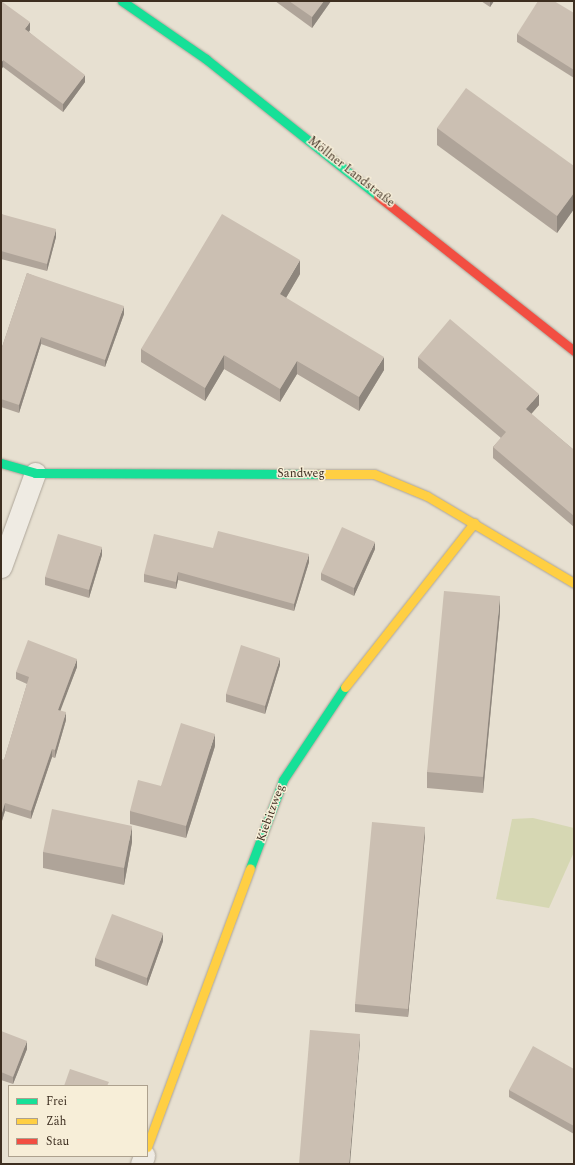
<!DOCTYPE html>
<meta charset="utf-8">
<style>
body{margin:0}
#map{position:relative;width:575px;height:1165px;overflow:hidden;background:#e7e0d1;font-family:Spectral,serif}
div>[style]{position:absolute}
.green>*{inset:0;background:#d6d7b3}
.roads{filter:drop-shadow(0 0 1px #ada599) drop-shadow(0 0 1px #ada599)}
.street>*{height:21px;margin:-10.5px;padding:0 10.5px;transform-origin:10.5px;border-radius:10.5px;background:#efebe3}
.fast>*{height:9px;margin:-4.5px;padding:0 4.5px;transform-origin:4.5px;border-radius:4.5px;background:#16e098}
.slow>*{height:9px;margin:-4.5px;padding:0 4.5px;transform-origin:4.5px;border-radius:4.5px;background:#ffcf43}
.jam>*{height:9px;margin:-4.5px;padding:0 4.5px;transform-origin:4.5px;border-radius:4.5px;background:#f24e42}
.wall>*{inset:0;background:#afa499}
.shaded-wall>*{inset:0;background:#8e867d}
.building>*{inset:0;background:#cbbfb2}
span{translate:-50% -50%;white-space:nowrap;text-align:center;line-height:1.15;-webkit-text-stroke:3px #f7eed8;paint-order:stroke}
.street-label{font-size:12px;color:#3d2e20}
.frame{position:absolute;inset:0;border:2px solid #3d2e20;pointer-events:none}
.legend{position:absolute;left:8px;top:1085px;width:140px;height:72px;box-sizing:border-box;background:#f7eed8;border:1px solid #ada18e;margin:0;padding:5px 7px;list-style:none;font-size:12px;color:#3d2e20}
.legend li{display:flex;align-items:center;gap:8px;height:20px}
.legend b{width:20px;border:1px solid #ada18e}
</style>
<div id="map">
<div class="green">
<div style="clip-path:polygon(533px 818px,574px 828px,574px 852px,549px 908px,496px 899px,512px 819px)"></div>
</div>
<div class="roads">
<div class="street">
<div style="left:1px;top:567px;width:100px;rotate:-70.1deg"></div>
<div style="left:141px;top:1164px;width:9px;rotate:-69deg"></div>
</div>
<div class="fast">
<div style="left:122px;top:1px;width:102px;rotate:34.6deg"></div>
<div style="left:206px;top:59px;width:220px;rotate:38.5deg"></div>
<div style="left:1px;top:463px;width:35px;rotate:16deg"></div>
<div style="left:35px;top:473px;width:285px;rotate:0.2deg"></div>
<div style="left:250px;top:868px;width:94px;rotate:-69.4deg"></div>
<div style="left:283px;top:780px;width:112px;rotate:-56.3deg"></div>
</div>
<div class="slow">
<div style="left:320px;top:474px;width:54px"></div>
<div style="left:374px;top:474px;width:57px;rotate:22.5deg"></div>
<div style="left:427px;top:496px;width:171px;rotate:30.6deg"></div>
<div style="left:345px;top:687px;width:209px;rotate:-51.8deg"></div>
<div style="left:147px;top:1147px;width:297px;rotate:-69.7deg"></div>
</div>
<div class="jam">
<div style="left:378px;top:196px;width:250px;rotate:38.3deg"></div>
</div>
</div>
<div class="wall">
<div style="clip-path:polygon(1px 1px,30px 30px,29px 32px,85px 82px,63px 112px,3px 67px)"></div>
<div style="clip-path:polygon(275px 1px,331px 1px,312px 28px)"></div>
<div style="clip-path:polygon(481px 1px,494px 1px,490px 7px)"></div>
<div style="clip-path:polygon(574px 13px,574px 78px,517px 42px,517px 34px)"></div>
<div style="clip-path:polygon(437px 128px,574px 166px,574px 209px,557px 233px,437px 145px)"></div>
<div style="clip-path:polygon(1px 214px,56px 237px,47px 271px,1px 259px)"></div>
<div style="clip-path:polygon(27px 273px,124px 314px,105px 367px,41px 344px,19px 413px,1px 407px,1px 350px)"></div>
<div style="clip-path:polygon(300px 274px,286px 298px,384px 370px,359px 411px,297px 374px,280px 402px,224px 369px,205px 401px,141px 362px,141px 349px)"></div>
<div style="clip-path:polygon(418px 357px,539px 405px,531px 414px,574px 450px,574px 527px,493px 458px,493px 447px,501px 438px,418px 368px)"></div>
<div style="clip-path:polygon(213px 548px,309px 562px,294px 611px,178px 580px,176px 589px,144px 582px,144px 574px)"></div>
<div style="clip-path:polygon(375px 549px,354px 596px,321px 580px,321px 573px)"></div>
<div style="clip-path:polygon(102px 555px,89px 598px,45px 585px,45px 577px)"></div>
<div style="clip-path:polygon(500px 612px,483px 793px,427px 788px,427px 772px)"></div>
<div style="clip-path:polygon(280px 665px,265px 714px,226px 702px,226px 694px)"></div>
<div style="clip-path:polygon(77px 667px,60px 710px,66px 720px,55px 758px,52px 757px,31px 819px,5px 811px,1px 824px,1px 759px,4px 760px,27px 684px,16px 679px,16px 672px)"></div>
<div style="clip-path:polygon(215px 746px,186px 838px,130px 824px,130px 811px,161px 786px)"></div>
<div style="clip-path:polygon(425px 835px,408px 1017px,355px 1012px,355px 1004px)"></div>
<div style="clip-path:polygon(132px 842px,124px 885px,43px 868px,43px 852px)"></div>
<div style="clip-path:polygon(163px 941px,147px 986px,95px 966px,95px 958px)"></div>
<div style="clip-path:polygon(1px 1031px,27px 1049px,13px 1084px,1px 1080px)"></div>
<div style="clip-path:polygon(574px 1069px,574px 1134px,509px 1097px,509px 1090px)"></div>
</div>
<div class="shaded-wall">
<div style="clip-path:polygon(324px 1px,331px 1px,312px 28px,312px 17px)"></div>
<div style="clip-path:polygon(490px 1px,494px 1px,490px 7px)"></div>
<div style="clip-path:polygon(30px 22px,30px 30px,25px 37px,25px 29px)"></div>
<div style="clip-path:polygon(3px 60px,3px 67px,1px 70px,1px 63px)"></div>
<div style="clip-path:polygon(85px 75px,85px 82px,63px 112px,63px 104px)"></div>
<div style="clip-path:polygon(574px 193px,574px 209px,557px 233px,557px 216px)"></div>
<div style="clip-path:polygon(56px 229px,56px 237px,47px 271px,47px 264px)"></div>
<div style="clip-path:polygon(300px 260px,300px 274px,280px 308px,280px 294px)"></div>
<div style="clip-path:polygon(124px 306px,124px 314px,105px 367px,105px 360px)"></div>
<div style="clip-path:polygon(41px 337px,41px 344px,19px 413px,19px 405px)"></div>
<div style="clip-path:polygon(224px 355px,224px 369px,205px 401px,205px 388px)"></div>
<div style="clip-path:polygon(384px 357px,384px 370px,359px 411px,359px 397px)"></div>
<div style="clip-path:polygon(297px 361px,297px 374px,280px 402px,280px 389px)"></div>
<div style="clip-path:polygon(539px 394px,539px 405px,526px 420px,526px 409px)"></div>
<div style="clip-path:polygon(375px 542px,375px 549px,354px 596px,354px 588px)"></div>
<div style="clip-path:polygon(102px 547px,102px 555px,89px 598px,89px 590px)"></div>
<div style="clip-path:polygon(309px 554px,309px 562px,294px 611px,294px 604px)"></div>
<div style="clip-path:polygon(178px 572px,178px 580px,176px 589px,176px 582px)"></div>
<div style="clip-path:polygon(500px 596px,500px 612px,483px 793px,483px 777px)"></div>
<div style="clip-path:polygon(280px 658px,280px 665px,265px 714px,265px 706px)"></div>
<div style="clip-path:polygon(77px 659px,77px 667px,58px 717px,58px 710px)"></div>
<div style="clip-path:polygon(66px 712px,66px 720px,55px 758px,55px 750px)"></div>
<div style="clip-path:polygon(215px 734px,215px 746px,186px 838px,186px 826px)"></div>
<div style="clip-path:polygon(52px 749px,52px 757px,31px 819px,31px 811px)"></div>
<div style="clip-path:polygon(5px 803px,5px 811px,1px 824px,1px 816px)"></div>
<div style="clip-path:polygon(132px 826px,132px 842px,124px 885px,124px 868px)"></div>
<div style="clip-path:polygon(425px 827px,425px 835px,408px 1017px,408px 1009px)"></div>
<div style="clip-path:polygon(163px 933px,163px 941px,147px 986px,147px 978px)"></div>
<div style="clip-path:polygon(360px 1034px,360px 1042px,350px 1164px,349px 1164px)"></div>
<div style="clip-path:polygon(27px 1041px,27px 1049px,13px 1084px,13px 1077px)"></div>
</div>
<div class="building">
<div style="clip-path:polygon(1px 1px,30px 22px,25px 29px,85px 75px,63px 104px,3px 60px,1px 63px)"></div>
<div style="clip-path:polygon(289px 1px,324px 1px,312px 17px)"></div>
<div style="clip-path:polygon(538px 1px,554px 1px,574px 13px,574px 70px,517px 34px)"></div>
<div style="clip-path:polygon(466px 88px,574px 166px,574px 193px,557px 216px,437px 128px)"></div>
<div style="clip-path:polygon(1px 214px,56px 229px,47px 264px,1px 251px)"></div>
<div style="clip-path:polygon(222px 214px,300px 260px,280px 294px,384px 357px,359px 397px,297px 361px,280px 389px,224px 355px,205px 388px,141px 349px)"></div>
<div style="clip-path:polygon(27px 273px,124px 306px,105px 360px,41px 337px,19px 405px,1px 399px,1px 350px)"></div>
<div style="clip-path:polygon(450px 319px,539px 394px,526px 409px,574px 450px,574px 516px,493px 447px,506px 432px,418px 357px)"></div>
<div style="clip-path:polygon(342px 527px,375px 542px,354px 588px,321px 573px)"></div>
<div style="clip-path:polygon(218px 531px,309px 554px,294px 604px,178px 572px,176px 582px,144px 574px,154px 534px,213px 548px)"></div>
<div style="clip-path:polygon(58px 534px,102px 547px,89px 590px,45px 577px)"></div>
<div style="clip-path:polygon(444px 591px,500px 596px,483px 777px,427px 772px)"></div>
<div style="clip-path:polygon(28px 640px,77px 659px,58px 710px,66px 712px,55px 750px,52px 749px,31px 811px,5px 803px,1px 816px,1px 759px,4px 760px,29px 677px,16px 672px)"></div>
<div style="clip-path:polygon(241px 645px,280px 658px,265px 706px,226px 694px)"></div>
<div style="clip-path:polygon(181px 723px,215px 734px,186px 826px,130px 811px,138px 780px,161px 786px)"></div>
<div style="clip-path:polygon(52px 809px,132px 826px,124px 868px,43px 852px)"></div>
<div style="clip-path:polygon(372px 822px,425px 827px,408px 1009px,355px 1004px)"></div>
<div style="clip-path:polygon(112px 914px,163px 933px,147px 978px,95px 958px)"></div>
<div style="clip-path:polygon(310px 1030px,360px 1034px,349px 1164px,299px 1164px)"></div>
<div style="clip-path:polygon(1px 1031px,27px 1041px,13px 1077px,1px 1072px)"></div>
<div style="clip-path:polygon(533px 1046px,574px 1069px,574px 1126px,509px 1090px)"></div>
<div style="clip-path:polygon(70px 1069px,109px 1082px,107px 1086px,64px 1086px)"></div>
</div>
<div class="street-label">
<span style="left:351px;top:172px;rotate:38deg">Möllner Landstraße</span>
<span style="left:301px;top:474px">Sandweg</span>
<span style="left:271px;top:813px;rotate:-70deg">Kiebitzweg</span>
</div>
<div class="frame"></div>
<ul class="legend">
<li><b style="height:5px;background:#16e098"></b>Frei</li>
<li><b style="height:5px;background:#ffcf43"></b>Zäh</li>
<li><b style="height:5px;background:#f24e42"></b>Stau</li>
</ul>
</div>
